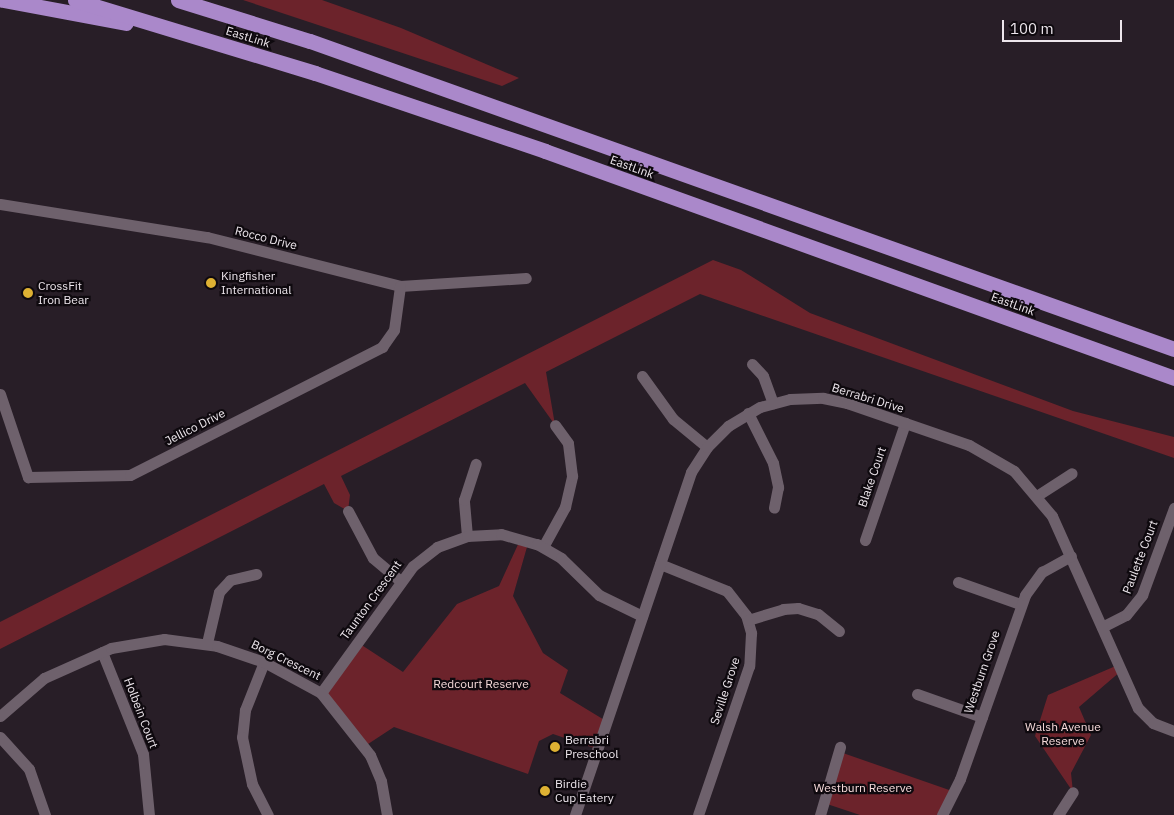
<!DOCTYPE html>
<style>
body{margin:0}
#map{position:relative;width:1174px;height:815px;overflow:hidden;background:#281e27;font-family:"IBM Plex Sans",sans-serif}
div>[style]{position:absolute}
.green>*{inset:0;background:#6c232b}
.minor>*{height:11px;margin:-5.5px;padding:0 5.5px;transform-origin:5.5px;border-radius:5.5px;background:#6e616c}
.highway>*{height:15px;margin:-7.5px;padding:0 7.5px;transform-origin:7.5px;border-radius:7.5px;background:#aa88ca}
.dots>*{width:14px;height:14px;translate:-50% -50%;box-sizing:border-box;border:2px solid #0e090e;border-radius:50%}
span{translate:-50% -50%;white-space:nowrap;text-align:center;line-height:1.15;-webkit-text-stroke:4.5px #0e090e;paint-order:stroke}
.street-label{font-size:12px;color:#ede6ec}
.poi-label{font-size:12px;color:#ede6ec}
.left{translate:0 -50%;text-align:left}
.park-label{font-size:12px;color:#f6dada}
.scale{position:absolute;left:1002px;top:20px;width:120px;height:22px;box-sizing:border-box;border:2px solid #ede6ec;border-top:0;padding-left:6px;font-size:15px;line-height:18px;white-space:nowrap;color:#ede6ec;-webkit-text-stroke:4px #0e090e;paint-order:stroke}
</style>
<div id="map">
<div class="green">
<div style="clip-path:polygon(243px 0,322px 0,401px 28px,519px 78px,502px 86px)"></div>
<div style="clip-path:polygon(713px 260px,741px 270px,810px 313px,1073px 411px,1174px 437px,1174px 458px,700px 294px,546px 372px,555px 425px,525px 383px,341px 476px,350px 495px,348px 511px,334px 503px,324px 484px,0 649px,0 622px)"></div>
<div style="clip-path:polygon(521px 538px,529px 540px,513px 596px,543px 653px,568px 670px,560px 693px,606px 721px,597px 749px,553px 734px,539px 741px,528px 774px,394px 727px,365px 746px,324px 696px,357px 642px,403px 672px,457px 604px,499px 586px)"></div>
<div style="clip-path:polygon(1118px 665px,1121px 671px,1079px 707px,1091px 735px,1071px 773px,1073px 792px,1035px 736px,1048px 695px)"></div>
<div style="clip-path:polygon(840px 752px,955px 792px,942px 815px,860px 815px,824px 803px)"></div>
</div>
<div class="minor">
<div style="left:0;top:204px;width:210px;rotate:9.1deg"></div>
<div style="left:207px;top:237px;width:199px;rotate:14.2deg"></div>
<div style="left:400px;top:286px;width:126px;rotate:-3.6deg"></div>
<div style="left:752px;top:364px;width:16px;rotate:47deg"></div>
<div style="left:763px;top:376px;width:29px;rotate:70deg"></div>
<div style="left:642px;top:376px;width:53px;rotate:54.2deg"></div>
<div style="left:673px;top:419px;width:44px;rotate:39.5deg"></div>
<div style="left:0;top:394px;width:88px;rotate:71.4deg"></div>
<div style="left:28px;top:477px;width:102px;rotate:-1.1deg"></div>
<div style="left:130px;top:475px;width:283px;rotate:-26.9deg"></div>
<div style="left:382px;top:347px;width:21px;rotate:-55deg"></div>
<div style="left:394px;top:330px;width:44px;rotate:-82.2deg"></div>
<div style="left:748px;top:413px;width:56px;rotate:63.4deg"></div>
<div style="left:773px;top:463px;width:25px;rotate:78deg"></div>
<div style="left:778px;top:487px;width:21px;rotate:101deg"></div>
<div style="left:1038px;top:495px;width:40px;rotate:-32.9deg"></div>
<div style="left:348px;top:511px;width:53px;rotate:62deg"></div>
<div style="left:373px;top:558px;width:35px;rotate:40deg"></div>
<div style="left:467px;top:536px;width:36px;rotate:-95deg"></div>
<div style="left:464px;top:500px;width:38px;rotate:-72deg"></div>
<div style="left:865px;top:540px;width:124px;rotate:-71.1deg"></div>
<div style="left:543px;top:547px;width:46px;rotate:-61.2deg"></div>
<div style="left:565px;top:507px;width:32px;rotate:-77deg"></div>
<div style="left:572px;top:476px;width:33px;rotate:-97deg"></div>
<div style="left:568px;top:443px;width:22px;rotate:-126deg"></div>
<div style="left:660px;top:564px;width:72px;rotate:21.9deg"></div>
<div style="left:727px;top:591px;width:31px;rotate:52deg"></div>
<div style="left:746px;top:615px;width:19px;rotate:74deg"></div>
<div style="left:751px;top:633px;width:33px;rotate:93deg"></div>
<div style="left:749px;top:666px;width:157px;rotate:108.9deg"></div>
<div style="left:958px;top:582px;width:66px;rotate:19.5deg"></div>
<div style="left:748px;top:620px;width:37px;rotate:-17deg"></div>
<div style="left:783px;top:609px;width:15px;rotate:-4deg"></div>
<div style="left:798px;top:608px;width:21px;rotate:17deg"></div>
<div style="left:818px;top:614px;width:27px;rotate:39deg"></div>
<div style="left:1102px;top:627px;width:27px;rotate:-27deg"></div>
<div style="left:1126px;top:615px;width:26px;rotate:-51deg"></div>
<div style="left:1142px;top:595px;width:93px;rotate:-69.8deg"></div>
<div style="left:207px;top:643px;width:52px;rotate:-76.8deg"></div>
<div style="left:219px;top:592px;width:16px;rotate:-47deg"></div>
<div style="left:230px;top:580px;width:27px;rotate:-13deg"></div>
<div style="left:102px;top:652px;width:110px;rotate:68.1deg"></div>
<div style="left:143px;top:754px;width:61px;rotate:84.4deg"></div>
<div style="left:264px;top:662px;width:52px;rotate:111.6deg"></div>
<div style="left:245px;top:710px;width:27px;rotate:96deg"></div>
<div style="left:242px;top:737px;width:48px;rotate:78deg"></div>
<div style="left:252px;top:784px;width:35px;rotate:63deg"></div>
<div style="left:321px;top:693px;width:157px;rotate:-54.1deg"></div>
<div style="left:413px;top:566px;width:31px;rotate:-38deg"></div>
<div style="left:437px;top:547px;width:32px;rotate:-20deg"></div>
<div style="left:467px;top:536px;width:34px;rotate:-3deg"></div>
<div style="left:501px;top:534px;width:37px;rotate:16deg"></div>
<div style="left:537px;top:544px;width:28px;rotate:30deg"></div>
<div style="left:561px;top:558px;width:53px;rotate:44.2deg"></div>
<div style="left:599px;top:595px;width:48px;rotate:26deg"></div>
<div style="left:917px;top:694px;width:69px;rotate:19.5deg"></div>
<div style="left:0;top:716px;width:58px;rotate:-40.8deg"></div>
<div style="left:44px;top:678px;width:73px;rotate:-24.1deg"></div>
<div style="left:111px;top:648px;width:54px;rotate:-9.6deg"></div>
<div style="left:164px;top:639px;width:53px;rotate:7.5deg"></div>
<div style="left:217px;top:646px;width:50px;rotate:18.8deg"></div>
<div style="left:264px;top:662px;width:65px;rotate:28.5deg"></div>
<div style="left:321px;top:693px;width:79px;rotate:51.7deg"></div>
<div style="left:370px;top:755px;width:28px;rotate:67deg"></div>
<div style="left:381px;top:781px;width:35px;rotate:80deg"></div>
<div style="left:0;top:737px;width:43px;rotate:47.8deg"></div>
<div style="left:29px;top:769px;width:49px;rotate:70.8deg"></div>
<div style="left:575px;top:815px;width:362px;rotate:-71.3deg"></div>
<div style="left:691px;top:472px;width:30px;rotate:-57deg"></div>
<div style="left:707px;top:447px;width:30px;rotate:-45deg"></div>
<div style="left:728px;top:426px;width:37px;rotate:-31deg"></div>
<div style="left:760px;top:407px;width:31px;rotate:-15deg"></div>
<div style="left:790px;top:399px;width:33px;rotate:-2deg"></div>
<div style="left:823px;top:398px;width:25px;rotate:12deg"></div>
<div style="left:847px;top:403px;width:129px;rotate:19deg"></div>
<div style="left:969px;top:445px;width:52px;rotate:30deg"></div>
<div style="left:1014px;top:471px;width:59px;rotate:49.8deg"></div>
<div style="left:1052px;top:516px;width:210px;rotate:65.9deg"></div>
<div style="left:1138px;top:708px;width:21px;rotate:45deg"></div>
<div style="left:1153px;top:723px;width:22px;rotate:21deg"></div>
<div style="left:820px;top:815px;width:71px;rotate:-73.6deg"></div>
<div style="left:942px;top:815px;width:40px;rotate:-63.4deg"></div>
<div style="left:960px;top:779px;width:195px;rotate:-70.5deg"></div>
<div style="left:1025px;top:595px;width:29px;rotate:-54deg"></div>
<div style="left:1042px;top:572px;width:33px;rotate:-29deg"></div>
<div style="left:1058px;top:815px;width:27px;rotate:-57deg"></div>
</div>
<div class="highway">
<div style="left:3px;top:0;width:125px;rotate:10.6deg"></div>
<div style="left:75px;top:0;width:251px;rotate:16.9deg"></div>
<div style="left:315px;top:73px;width:243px;rotate:18.7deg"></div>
<div style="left:545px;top:151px;width:669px;rotate:19.84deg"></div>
<div style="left:178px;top:0;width:138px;rotate:17.3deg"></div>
<div style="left:310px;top:41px;width:917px;rotate:19.62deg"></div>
</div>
<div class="dots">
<div style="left:211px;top:283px;background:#deb133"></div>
<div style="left:28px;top:293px;background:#deb133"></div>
<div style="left:555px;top:747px;background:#deb133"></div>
<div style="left:545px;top:791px;background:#deb133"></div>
</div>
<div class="street-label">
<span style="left:248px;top:37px;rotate:17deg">EastLink</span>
<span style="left:632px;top:167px;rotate:20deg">EastLink</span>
<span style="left:266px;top:238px;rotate:14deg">Rocco Drive</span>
<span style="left:1013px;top:304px;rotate:20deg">EastLink</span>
<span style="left:868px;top:398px;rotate:17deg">Berrabri Drive</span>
<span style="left:195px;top:427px;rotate:-27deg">Jellico Drive</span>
<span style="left:872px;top:477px;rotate:-71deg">Blake Court</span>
<span style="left:1140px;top:557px;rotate:-69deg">Paulette Court</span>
<span style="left:371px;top:600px;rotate:-54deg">Taunton Crescent</span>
<span style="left:286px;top:660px;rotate:26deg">Borg Crescent</span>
<span style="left:982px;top:672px;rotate:-71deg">Westburn Grove</span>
<span style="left:725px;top:691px;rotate:-72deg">Seville Grove</span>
<span style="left:141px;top:713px;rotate:69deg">Holbein Court</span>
</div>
<div class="poi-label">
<span class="left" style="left:221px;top:283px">Kingfisher<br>International</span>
<span class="left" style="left:38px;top:293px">CrossFit<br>Iron Bear</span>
<span class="left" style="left:565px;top:747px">Berrabri<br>Preschool</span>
<span class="left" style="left:555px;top:791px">Birdie<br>Cup Eatery</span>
</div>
<div class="park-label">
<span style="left:481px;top:684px">Redcourt Reserve</span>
<span style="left:1063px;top:734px">Walsh Avenue<br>Reserve</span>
<span style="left:863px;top:788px">Westburn Reserve</span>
</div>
<div class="scale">100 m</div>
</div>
